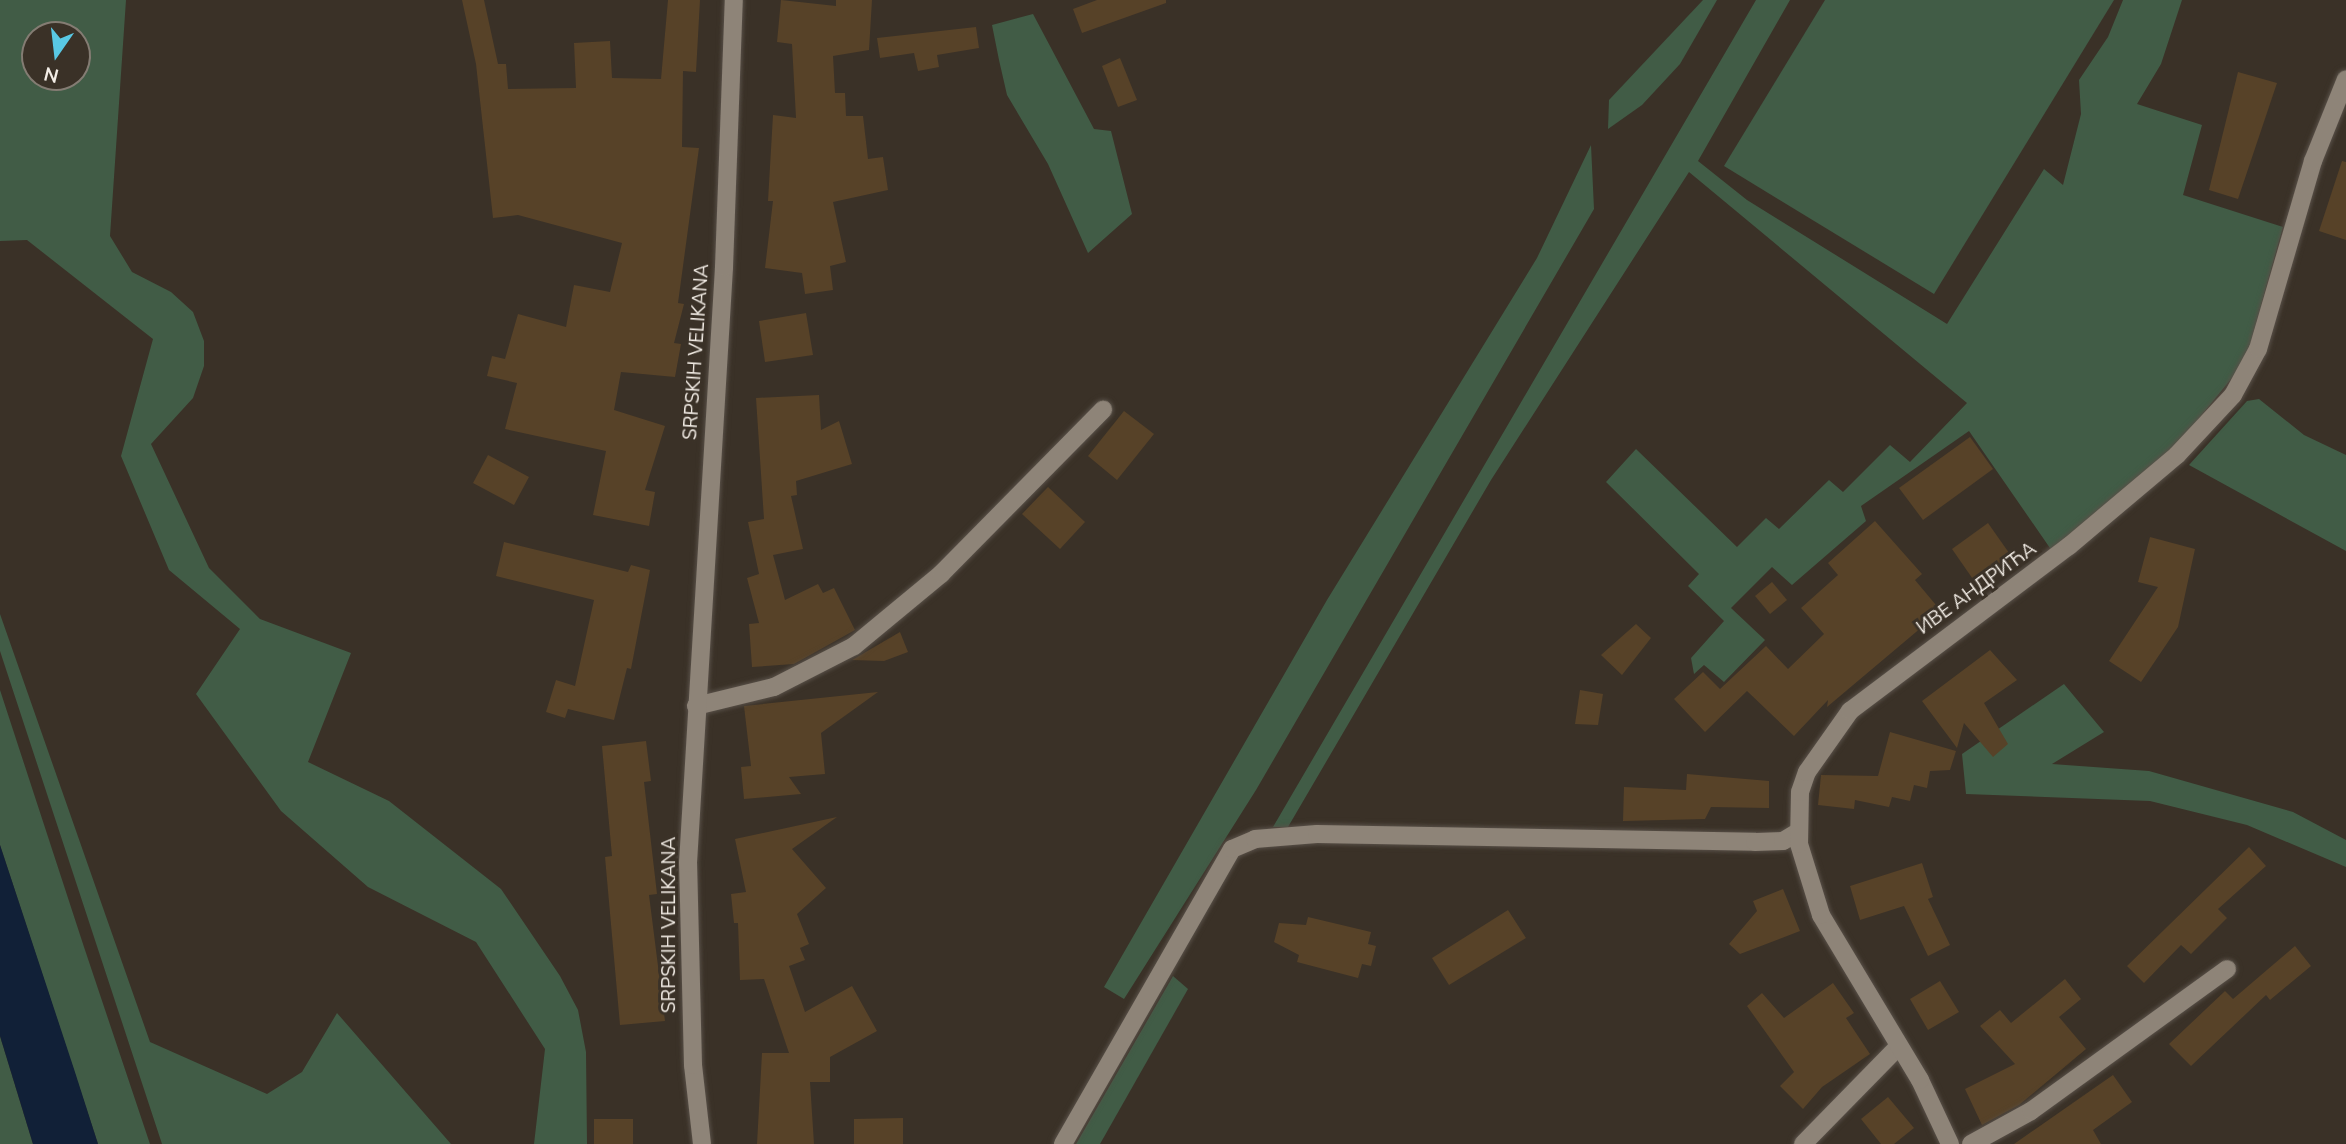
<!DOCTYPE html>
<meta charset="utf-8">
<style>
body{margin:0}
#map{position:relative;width:2346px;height:1144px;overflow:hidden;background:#3a3127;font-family:"Nunito Sans",sans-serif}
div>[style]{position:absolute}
.green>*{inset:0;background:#415c46}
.water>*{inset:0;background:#112037}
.building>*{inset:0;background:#574228}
.roads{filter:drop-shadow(0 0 2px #585048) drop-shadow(0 0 2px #585048)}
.minor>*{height:18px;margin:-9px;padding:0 9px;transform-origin:9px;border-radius:9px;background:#8e8478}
.tertiary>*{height:18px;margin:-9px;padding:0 9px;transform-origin:9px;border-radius:9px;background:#8e8478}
.secondary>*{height:18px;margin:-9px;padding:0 9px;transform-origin:9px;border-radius:9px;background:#8e8478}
span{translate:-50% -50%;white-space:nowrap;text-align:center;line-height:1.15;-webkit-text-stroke:6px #3a3127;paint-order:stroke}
.street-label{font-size:19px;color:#f3ede6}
.north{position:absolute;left:21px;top:21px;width:70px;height:70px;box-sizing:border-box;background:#3a3127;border:2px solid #847c73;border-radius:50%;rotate:194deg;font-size:19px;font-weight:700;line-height:28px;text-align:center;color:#f3ede6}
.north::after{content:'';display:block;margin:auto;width:24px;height:32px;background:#59c8e4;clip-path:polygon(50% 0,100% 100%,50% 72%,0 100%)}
</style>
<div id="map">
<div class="green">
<div style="clip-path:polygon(evenodd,0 0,126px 0,110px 236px,132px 272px,171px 292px,193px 312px,204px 341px,204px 366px,193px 398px,151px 444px,209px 568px,260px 619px,351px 653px,308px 762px,389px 801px,501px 889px,560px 976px,578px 1010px,586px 1052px,587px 1144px,534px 1144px,545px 1049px,476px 942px,368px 887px,281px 811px,196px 694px,240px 629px,169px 570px,121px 456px,153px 339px,27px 240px,0 241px,0 0,35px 35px,77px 35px,77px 77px,35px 77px,35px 35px)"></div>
<div style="clip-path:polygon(1703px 0,1717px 0,1680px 64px,1642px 105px,1608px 129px,1609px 100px)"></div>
<div style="clip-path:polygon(1756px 0,1790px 0,1698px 161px,1747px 200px,1947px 324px,2044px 169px,2063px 185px,2081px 114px,2079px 80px,2108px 37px,2123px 0,2182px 0,2161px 64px,2137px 104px,2202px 125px,2183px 195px,2283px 227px,2245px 362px,2178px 444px,2052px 551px,1969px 431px,1861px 506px,1866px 521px,1792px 585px,1772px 567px,1731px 608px,1765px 640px,1724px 682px,1704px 665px,1694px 674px,1691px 658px,1724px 621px,1688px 586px,1699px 574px,1606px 482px,1636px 449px,1737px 547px,1766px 518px,1779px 529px,1829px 480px,1843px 492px,1890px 445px,1910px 462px,1967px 403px,1689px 172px,1491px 480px,1288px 827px,1273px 827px)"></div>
<div style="clip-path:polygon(1825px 0,2114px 0,1934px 294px,1724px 166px)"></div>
<div style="clip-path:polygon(1033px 14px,1094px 129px,1111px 131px,1132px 214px,1088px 253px,1048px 164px,1007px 95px,999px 60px,992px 25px)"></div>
<div style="clip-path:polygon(1591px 145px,1594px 209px,1256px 790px,1124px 999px,1104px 987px,1327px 600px,1537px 258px)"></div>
<div style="clip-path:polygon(2259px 399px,2304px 435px,2346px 455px,2346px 551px,2189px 465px,2247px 401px)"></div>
<div style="clip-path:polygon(0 614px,150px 1042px,267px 1094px,302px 1072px,337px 1013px,451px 1144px,162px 1144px,0 651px)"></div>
<div style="clip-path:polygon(2064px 684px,2104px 732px,2052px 764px,2149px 771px,2293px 812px,2346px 840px,2346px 867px,2247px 825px,2150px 801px,1966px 794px,1962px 754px)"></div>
<div style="clip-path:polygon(0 690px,84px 947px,150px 1144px,98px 1144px,0 845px)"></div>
<div style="clip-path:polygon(1173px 976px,1188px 989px,1100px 1144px,1076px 1144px)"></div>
<div style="clip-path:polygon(0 1036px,33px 1144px,0 1144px)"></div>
</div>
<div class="water">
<div style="clip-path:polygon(0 845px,74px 1069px,98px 1144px,33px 1144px,0 1036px)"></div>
</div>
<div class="building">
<div style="clip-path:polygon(462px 0,484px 0,498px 64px,506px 64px,508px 89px,576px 88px,574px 43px,610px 41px,612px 78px,661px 79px,668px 0,700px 0,696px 72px,683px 71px,682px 147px,699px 148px,678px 303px,684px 304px,674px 343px,681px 344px,675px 377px,621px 372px,614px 410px,665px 426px,645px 490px,655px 492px,649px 526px,593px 515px,606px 451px,505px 429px,517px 383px,487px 376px,492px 356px,505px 359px,518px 314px,566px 327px,574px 285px,610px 292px,622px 243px,518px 215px,493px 218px,476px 64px)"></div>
<div style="clip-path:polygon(781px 0,836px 6px,836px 0,872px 0,869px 50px,833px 56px,835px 93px,845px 93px,846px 116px,863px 116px,868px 159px,883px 157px,888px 190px,833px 202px,846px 262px,830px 266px,833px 290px,805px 294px,802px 273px,765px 268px,773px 201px,768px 201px,773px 115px,796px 118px,792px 44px,777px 42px)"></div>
<div style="clip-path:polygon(1097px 0,1166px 0,1166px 3px,1082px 33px,1073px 9px)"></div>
<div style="clip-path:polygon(976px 27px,979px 48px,937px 55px,939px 67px,918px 71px,914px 53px,880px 58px,877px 38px)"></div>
<div style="clip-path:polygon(1120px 58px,1137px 100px,1118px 107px,1102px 66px)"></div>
<div style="clip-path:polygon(2238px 72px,2277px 83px,2238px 199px,2209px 190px)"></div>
<div style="clip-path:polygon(2342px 161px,2346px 162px,2346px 240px,2319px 231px)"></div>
<div style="clip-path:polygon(806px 313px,813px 355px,765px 362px,759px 321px)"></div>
<div style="clip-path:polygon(819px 395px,821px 430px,839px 421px,852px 464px,796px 481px,797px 495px,791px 496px,803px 549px,773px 555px,785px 600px,818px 584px,823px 593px,834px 588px,855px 630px,794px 664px,752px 667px,749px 624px,759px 623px,747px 578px,759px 574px,748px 522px,764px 519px,756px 398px)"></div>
<div style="clip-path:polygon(1124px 411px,1154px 434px,1117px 480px,1088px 456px)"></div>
<div style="clip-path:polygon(1970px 437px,1993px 469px,1923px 520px,1899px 488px)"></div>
<div style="clip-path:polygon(488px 455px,529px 477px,514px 505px,473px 483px)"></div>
<div style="clip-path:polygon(1048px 487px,1085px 522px,1060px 549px,1022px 514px)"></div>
<div style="clip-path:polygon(1875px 521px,1922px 574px,1915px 580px,1941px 611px,1827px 707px,1828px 700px,1794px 736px,1747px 691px,1705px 732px,1674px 699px,1703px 672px,1720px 689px,1766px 646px,1788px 669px,1824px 634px,1801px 608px,1838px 575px,1828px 563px)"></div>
<div style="clip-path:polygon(1988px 523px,2014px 560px,1977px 585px,1952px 549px)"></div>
<div style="clip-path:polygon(2150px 537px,2195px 549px,2178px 627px,2141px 682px,2109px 661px,2158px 587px,2138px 582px)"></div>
<div style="clip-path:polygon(504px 542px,628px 572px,631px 565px,650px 570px,631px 669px,627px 668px,614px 720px,568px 709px,565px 718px,546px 712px,556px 680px,575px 686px,594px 600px,496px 576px)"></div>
<div style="clip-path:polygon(1772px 582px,1787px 600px,1770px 614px,1755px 596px)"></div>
<div style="clip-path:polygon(1636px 624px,1651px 638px,1622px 675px,1601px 655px)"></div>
<div style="clip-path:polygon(900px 632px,908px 652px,884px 661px,852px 660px)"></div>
<div style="clip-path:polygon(1990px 650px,2017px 680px,1984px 703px,2008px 744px,1993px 757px,1964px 723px,1957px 748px,1922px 701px)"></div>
<div style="clip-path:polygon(1580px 690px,1603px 694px,1598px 725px,1575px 724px)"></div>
<div style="clip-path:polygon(878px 692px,821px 733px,825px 774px,789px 777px,801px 794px,744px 799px,741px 767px,751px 766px,744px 706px)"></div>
<div style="clip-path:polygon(1890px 732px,1956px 751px,1950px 770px,1930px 771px,1927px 788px,1914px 785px,1910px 801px,1892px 797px,1889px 807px,1855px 800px,1854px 809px,1818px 805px,1821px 775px,1878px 776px)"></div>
<div style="clip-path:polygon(646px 741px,651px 781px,644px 782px,657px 894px,649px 895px,665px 1021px,620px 1025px,605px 857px,612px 856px,602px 746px)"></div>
<div style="clip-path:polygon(1687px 774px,1769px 781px,1769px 808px,1711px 807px,1705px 819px,1623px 821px,1624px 787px,1686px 790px)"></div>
<div style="clip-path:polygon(837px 817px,792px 849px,826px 888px,797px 914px,809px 944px,800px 948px,805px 960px,789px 966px,805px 1012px,852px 986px,877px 1031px,830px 1057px,830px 1082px,810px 1082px,814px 1144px,757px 1144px,762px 1053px,789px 1053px,764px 979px,740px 980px,738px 923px,734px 923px,731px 894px,746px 892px,735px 839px)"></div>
<div style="clip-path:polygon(2249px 847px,2266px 866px,2218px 909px,2227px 918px,2191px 954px,2181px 945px,2144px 983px,2127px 966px)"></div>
<div style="clip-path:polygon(1922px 863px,1933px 897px,1928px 899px,1950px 945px,1928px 956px,1904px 906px,1860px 920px,1850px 886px)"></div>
<div style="clip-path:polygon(1783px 889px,1800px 931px,1740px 954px,1729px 944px,1757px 911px,1753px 901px)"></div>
<div style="clip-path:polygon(1508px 910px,1526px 938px,1449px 985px,1432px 958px)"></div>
<div style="clip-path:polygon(1308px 917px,1371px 932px,1368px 944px,1376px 946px,1371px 966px,1362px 964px,1358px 978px,1297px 962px,1299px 955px,1274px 942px,1279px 923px,1306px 925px)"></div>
<div style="clip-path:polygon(2295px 946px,2311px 966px,2270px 1000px,2266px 995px,2191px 1066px,2169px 1044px,2225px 991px,2233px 999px)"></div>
<div style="clip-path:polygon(2065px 979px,2081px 999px,2059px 1017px,2086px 1049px,2019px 1105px,1982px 1125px,1965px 1089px,2015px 1064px,1980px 1026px,2000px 1010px,2011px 1023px)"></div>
<div style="clip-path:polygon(1940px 981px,1959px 1012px,1928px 1030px,1910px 999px)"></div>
<div style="clip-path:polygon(1833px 983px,1854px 1013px,1846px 1018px,1870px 1054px,1822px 1087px,1803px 1109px,1780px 1086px,1794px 1072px,1747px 1006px,1762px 993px,1784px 1018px)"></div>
<div style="clip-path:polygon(2113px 1075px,2132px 1102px,2093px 1130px,2101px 1144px,2014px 1144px)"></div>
<div style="clip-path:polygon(1888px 1097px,1914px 1128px,1894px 1144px,1881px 1144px,1861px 1119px)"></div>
<div style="clip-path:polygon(903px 1118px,903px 1144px,854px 1144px,854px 1119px)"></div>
<div style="clip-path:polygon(594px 1119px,633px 1119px,633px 1144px,594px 1144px)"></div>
</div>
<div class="roads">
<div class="minor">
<div style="left:696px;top:706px;width:80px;rotate:-13.7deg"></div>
<div style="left:774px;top:687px;width:90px;rotate:-27.1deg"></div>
<div style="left:854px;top:646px;width:113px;rotate:-39.6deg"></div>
<div style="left:941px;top:574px;width:231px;rotate:-45.4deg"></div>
<div style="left:1063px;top:1144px;width:340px;rotate:-60.2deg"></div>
<div style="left:1232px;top:849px;width:25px;rotate:-23deg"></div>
<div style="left:1255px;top:839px;width:62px;rotate:-4.6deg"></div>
<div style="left:1317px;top:834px;width:438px;rotate:1deg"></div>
<div style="left:1755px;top:842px;width:28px;rotate:-2deg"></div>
<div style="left:1783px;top:841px;width:17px;rotate:-31deg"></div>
<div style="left:1803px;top:1144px;width:136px;rotate:-45.6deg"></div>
<div style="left:1971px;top:1144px;width:68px;rotate:-28.8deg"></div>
<div style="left:2031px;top:1111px;width:242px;rotate:-35.9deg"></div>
</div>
<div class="tertiary">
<div style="left:1950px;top:1144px;width:71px;rotate:-115.1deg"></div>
<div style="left:1920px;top:1080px;width:192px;rotate:-121deg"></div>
<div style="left:1821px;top:915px;width:74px;rotate:-107.2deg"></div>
<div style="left:1799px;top:844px;width:52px;rotate:-88.9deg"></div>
<div style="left:1800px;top:792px;width:21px;rotate:-71deg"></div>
<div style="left:1807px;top:772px;width:75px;rotate:-54.8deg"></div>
<div style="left:1850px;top:711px;width:274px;rotate:-37deg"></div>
<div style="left:2069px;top:546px;width:141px;rotate:-40.1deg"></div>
<div style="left:2177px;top:455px;width:82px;rotate:-47deg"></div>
<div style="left:2233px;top:395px;width:52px;rotate:-61.5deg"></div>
<div style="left:2258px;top:349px;width:196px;rotate:-73.7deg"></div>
<div style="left:2313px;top:161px;width:88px;rotate:-68.1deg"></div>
</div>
<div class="secondary">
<div style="left:702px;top:1144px;width:80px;rotate:-96.5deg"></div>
<div style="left:693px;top:1065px;width:202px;rotate:-91.4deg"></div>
<div style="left:688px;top:863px;width:597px;rotate:-86.54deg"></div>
<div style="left:724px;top:267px;width:267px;rotate:-87.9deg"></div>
</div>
</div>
<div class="street-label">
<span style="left:697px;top:352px;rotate:-86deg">SRPSKIH VELIKANA</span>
<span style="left:1977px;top:589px;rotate:-36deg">ИВЕ АНДРИЋА</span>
<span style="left:670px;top:925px;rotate:-90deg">SRPSKIH VELIKANA</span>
</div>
<div class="north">N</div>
</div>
